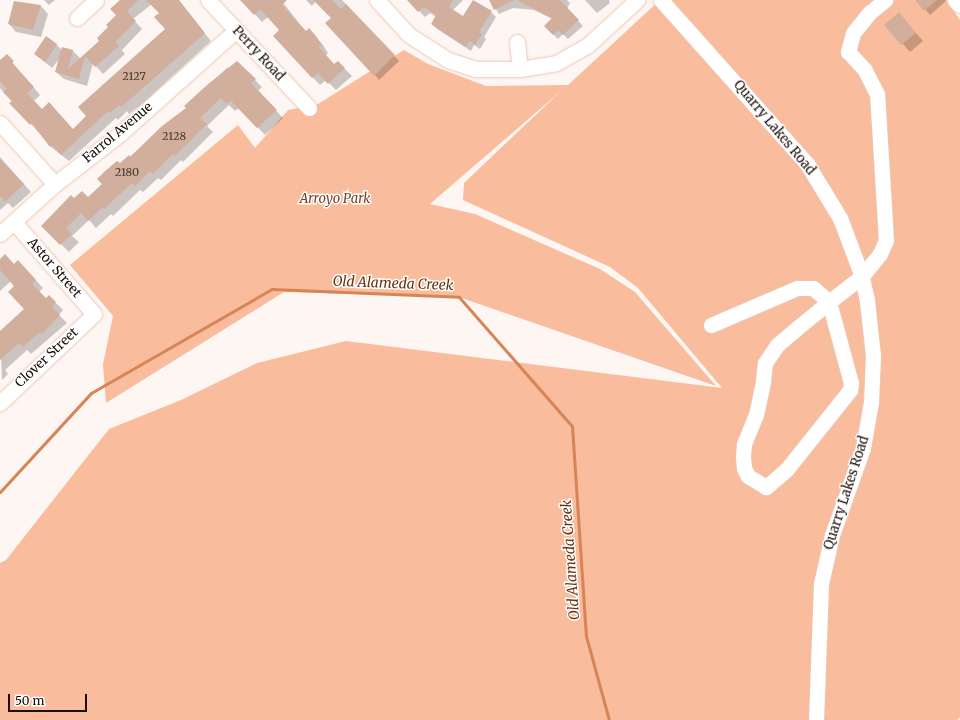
<!DOCTYPE html>
<style>
body{margin:0}
#map{position:relative;width:960px;height:720px;overflow:hidden;background:#fef6f2;font-family:Merriweather,serif}
div>[style]{position:absolute}
.green>*{inset:0;background:#f9bc9c}
.shadow>*{inset:0;background:#0003}
.stream>*{height:3px;margin:-1.5px;padding:0 1.5px;transform-origin:1.5px;border-radius:1.5px;background:#d78556}
.building>*{inset:0;background:#d2af9d}
.roads{filter:drop-shadow(0 0 1px #ebc7b4) drop-shadow(0 0 1px #ebc7b4)}
.minor>*{height:15px;margin:-7.5px;padding:0 7.5px;transform-origin:7.5px;border-radius:7.5px;background:#fff}
.major>*{height:19px;margin:-9.5px;padding:0 9.5px;transform-origin:9.5px;border-radius:9.5px;background:#fff}
span{translate:-50% -50%;white-space:nowrap;text-align:center;line-height:1.15;-webkit-text-stroke:3px #fff;paint-order:stroke}
.number-label{font-size:11px;color:#48362c}
.number-label span{-webkit-text-stroke-width:0}
.street-label{font-size:13px;color:#1a0e07}
.park-label{font-size:13px;color:#784120;font-style:italic}
.water-label{font-size:14px;color:#67310f;font-style:italic}
.scale{position:absolute;left:8px;top:694px;width:79px;height:18px;box-sizing:border-box;border:2px solid #1a0e07;border-top:0;padding-left:5px;font-size:12px;line-height:14px;white-space:nowrap;color:#1a0e07;-webkit-text-stroke:3px #fff;paint-order:stroke}
</style>
<div id="map">
<div class="green">
<div style="clip-path:polygon(660px 0,946px 0,960px 20px,960px 717px,957px 720px,0 720px,0 563px,6px 560px,109px 429px,181px 400px,257px 363px,346px 341px,722px 388px,638px 288px,610px 267px,463px 200px,464px 183px,562px 90px,430px 204px,475px 214px,600px 269px,635px 292px,716px 386px,459px 297px,284px 292px,106px 403px,103px 364px,113px 316px,70px 265px,238px 125px,255px 148px,288px 110px,318px 104px,404px 50px,428px 64px,486px 86px,568px 85px)"></div>
</div>
<div class="shadow">
<div style="clip-path:polygon(44px 0,55px 0,49px 5px)"></div>
<div style="clip-path:polygon(120px 0,178px 0,211px 41px,142px 104px,129px 114px,127px 111px,118px 120px,116px 118px,69px 161px,51px 147px,0 88px,0 62px,8px 57px,40px 95px,34px 101px,42px 110px,74px 130px,166px 29px,160px 13px,152px 4px,133px 19px,142px 29px,122px 50px,125px 54px,103px 74px,93px 63px,87px 86px,64px 79px,56px 72px,60px 58px,52px 68px,35px 54px,56px 44px,62px 50px,73px 51px,81px 59px,100px 41px,118px 15px,111px 9px)"></div>
<div style="clip-path:polygon(242px 0,281px 0,306px 32px,309px 30px,323px 45px,328px 53px,325px 56px,334px 65px,338px 62px,352px 76px,336px 90px,326px 80px,320px 85px,274px 36px,281px 30px,268px 17px,262px 22px)"></div>
<div style="clip-path:polygon(306px 0,342px 0,399px 61px,379px 80px,332px 18px,316px 1px,312px 6px)"></div>
<div style="clip-path:polygon(415px 0,463px 0,453px 10px,463px 17px,491px 12px,496px 17px,484px 37px,486px 39px,480px 49px,474px 45px,471px 51px,437px 29px,432px 24px,436px 17px,430px 13px,425px 17px,419px 11px)"></div>
<div style="clip-path:polygon(490px 0,567px 0,570px 3px,567px 9px,583px 26px,568px 39px,563px 34px,558px 39px,545px 26px,552px 19px,534px 10px,513px 8px,499px 14px)"></div>
<div style="clip-path:polygon(585px 0,609px 0,610px 3px,597px 13px)"></div>
<div style="clip-path:polygon(917px 0,945px 0,946px 1px,930px 15px)"></div>
<div style="clip-path:polygon(15px 2px,41px 6px,48px 14px,41px 37px,16px 32px,9px 24px)"></div>
<div style="clip-path:polygon(899px 14px,923px 41px,910px 52px,886px 25px)"></div>
<div style="clip-path:polygon(237px 62px,262px 87px,258px 91px,283px 118px,265px 135px,239px 108px,235px 111px,229px 105px,207px 126px,213px 132px,183px 162px,181px 160px,161px 180px,158px 178px,143px 192px,140px 190px,113px 216px,111px 214px,96px 228px,89px 220px,72px 236px,79px 242px,69px 252px,43px 226px,74px 199px,88px 199px,120px 165px,188px 108px,185px 106px,228px 67px,230px 69px)"></div>
<div style="clip-path:polygon(0 157px,31px 192px,13px 208px,8px 203px,0 210px)"></div>
<div style="clip-path:polygon(0 260px,14px 265px,18px 261px,43px 288px,39px 292px,46px 299px,49px 296px,63px 310px,59px 315px,67px 323px,31px 354px,27px 350px,5px 370px,8px 374px,2px 380px,0 333px,26px 309px,11px 281px,0 291px)"></div>
</div>
<div class="stream">
<div style="left:0;top:492px;width:134px;rotate:-47.4deg"></div>
<div style="left:91px;top:393px;width:209px;rotate:-29.9deg"></div>
<div style="left:272px;top:289px;width:187px;rotate:2.4deg"></div>
<div style="left:459px;top:297px;width:171px;rotate:48.8deg"></div>
<div style="left:572px;top:426px;width:210px;rotate:86.2deg"></div>
<div style="left:586px;top:636px;width:87px;rotate:74.7deg"></div>
</div>
<div class="building">
<div style="clip-path:polygon(120px 0,138px 0,127px 11px,136px 21px,115px 42px,119px 46px,95px 67px,85px 56px,79px 79px,55px 72px,62px 47px,73px 50px,68px 69px,99px 41px,97px 38px,108px 27px,106px 25px,116px 15px,110px 9px)"></div>
<div style="clip-path:polygon(146px 0,179px 0,205px 33px,134px 96px,121px 107px,119px 105px,110px 113px,108px 111px,61px 155px,52px 145px,50px 147px,32px 123px,30px 125px,9px 103px,12px 101px,3px 92px,7px 89px,0 81px,0 60px,7px 54px,14px 61px,12px 63px,34px 87px,27px 93px,42px 109px,49px 102px,73px 129px,86px 116px,78px 107px,165px 29px,154px 17px,159px 13px)"></div>
<div style="clip-path:polygon(240px 0,287px 0,282px 5px,306px 31px,309px 28px,316px 36px,322px 45px,319px 47px,334px 64px,338px 61px,345px 68px,328px 84px,318px 73px,312px 78px,273px 36px,279px 30px,260px 9px,254px 15px)"></div>
<div style="clip-path:polygon(313px 0,332px 0,341px 9px,346px 4px,395px 55px,374px 76px,325px 23px,331px 18px)"></div>
<div style="clip-path:polygon(407px 0,453px 0,449px 7px,463px 16px,473px 0,492px 11px,479px 32px,482px 34px,475px 45px,469px 41px,466px 47px,431px 24px,436px 15px,423px 7px,418px 12px)"></div>
<div style="clip-path:polygon(489px 0,514px 0,494px 10px)"></div>
<div style="clip-path:polygon(517px 0,560px 0,579px 20px,563px 35px,558px 30px,553px 35px,544px 26px,552px 18px)"></div>
<div style="clip-path:polygon(915px 0,937px 0,924px 11px)"></div>
<div style="clip-path:polygon(14px 1px,41px 5px,33px 30px,8px 24px)"></div>
<div style="clip-path:polygon(899px 12px,916px 33px,901px 45px,884px 25px)"></div>
<div style="clip-path:polygon(46px 36px,57px 44px,45px 62px,34px 54px)"></div>
<div style="clip-path:polygon(237px 61px,256px 79px,251px 83px,277px 110px,257px 128px,231px 101px,227px 104px,221px 98px,200px 118px,207px 124px,175px 156px,173px 154px,153px 174px,150px 171px,135px 186px,132px 183px,104px 209px,102px 207px,88px 221px,81px 213px,66px 228px,72px 234px,60px 245px,41px 226px,71px 195px,74px 198px,82px 191px,88px 197px,102px 184px,97px 179px,104px 172px,117px 161px,120px 163px,129px 155px,130px 157px,162px 126px,186px 108px,184px 106px,207px 85px)"></div>
<div style="clip-path:polygon(0 159px,24px 184px,5px 202px,0 196px)"></div>
<div style="clip-path:polygon(5px 254px,14px 264px,18px 260px,36px 280px,32px 284px,46px 298px,49px 295px,56px 302px,52px 307px,60px 315px,42px 334px,40px 332px,23px 347px,19px 343px,0 360px,0 331px,24px 309px,8px 292px,14px 286px,0 270px,0 259px)"></div>
</div>
<div class="roads">
<div class="minor">
<div style="left:208px;top:0;width:148px;rotate:46.9deg"></div>
<div style="left:377px;top:0;width:47px;rotate:47.6deg"></div>
<div style="left:409px;top:35px;width:46px;rotate:32.7deg"></div>
<div style="left:448px;top:60px;width:28px;rotate:18deg"></div>
<div style="left:475px;top:69px;width:45px"></div>
<div style="left:520px;top:69px;width:36px;rotate:-9deg"></div>
<div style="left:556px;top:63px;width:37px;rotate:-29deg"></div>
<div style="left:588px;top:45px;width:67px;rotate:-42.6deg"></div>
<div style="left:661px;top:0;width:220px;rotate:48.3deg"></div>
<div style="left:807px;top:164px;width:63px;rotate:58.6deg"></div>
<div style="left:840px;top:218px;width:60px;rotate:69.4deg"></div>
<div style="left:861px;top:274px;width:28px;rotate:77deg"></div>
<div style="left:867px;top:301px;width:54px;rotate:83.7deg"></div>
<div style="left:873px;top:355px;width:47px;rotate:92.4deg"></div>
<div style="left:871px;top:402px;width:47px;rotate:99.9deg"></div>
<div style="left:863px;top:448px;width:92px;rotate:109.6deg"></div>
<div style="left:832px;top:535px;width:50px;rotate:102.7deg"></div>
<div style="left:821px;top:584px;width:136px;rotate:92.1deg"></div>
<div style="left:77px;top:18px;width:26px;rotate:-43deg"></div>
<div style="left:517px;top:42px;width:27px;rotate:84deg"></div>
<div style="left:0;top:123px;width:82px;rotate:48deg"></div>
<div style="left:0;top:234px;width:74px;rotate:-42.3deg"></div>
<div style="left:55px;top:184px;width:83px;rotate:-37.7deg"></div>
<div style="left:121px;top:133px;width:154px;rotate:-41.8deg"></div>
<div style="left:711px;top:325px;width:94px;rotate:-23.3deg"></div>
<div style="left:797px;top:288px;width:16px"></div>
<div style="left:813px;top:288px;width:21px;rotate:41deg"></div>
<div style="left:829px;top:302px;width:84px;rotate:74.8deg"></div>
<div style="left:851px;top:383px;width:7px;rotate:98deg"></div>
<div style="left:850px;top:390px;width:101px;rotate:128.6deg"></div>
<div style="left:787px;top:469px;width:28px;rotate:139deg"></div>
<div style="left:766px;top:487px;width:21px;rotate:-149deg"></div>
<div style="left:748px;top:476px;width:9px;rotate:-117deg"></div>
<div style="left:744px;top:468px;width:11px;rotate:-95deg"></div>
<div style="left:743px;top:457px;width:13px;rotate:-86deg"></div>
<div style="left:744px;top:444px;width:31px;rotate:-68deg"></div>
<div style="left:756px;top:415px;width:35px;rotate:-78deg"></div>
<div style="left:763px;top:381px;width:18px;rotate:-84deg"></div>
<div style="left:765px;top:363px;width:22px;rotate:-56deg"></div>
<div style="left:777px;top:345px;width:26px;rotate:-40deg"></div>
<div style="left:797px;top:328px;width:41px;rotate:-39.1deg"></div>
<div style="left:829px;top:302px;width:6px;rotate:-39deg"></div>
<div style="left:834px;top:298px;width:36px;rotate:-38deg"></div>
<div style="left:862px;top:276px;width:28px;rotate:-51deg"></div>
<div style="left:880px;top:254px;width:15px;rotate:-67deg"></div>
<div style="left:886px;top:240px;width:146px;rotate:-93.5deg"></div>
<div style="left:877px;top:94px;width:27px;rotate:-117deg"></div>
<div style="left:865px;top:70px;width:25px;rotate:-133deg"></div>
<div style="left:848px;top:52px;width:20px;rotate:-75deg"></div>
<div style="left:853px;top:33px;width:26px;rotate:-51deg"></div>
<div style="left:869px;top:13px;width:21px;rotate:-39deg"></div>
<div style="left:0;top:403px;width:129px;rotate:-43.4deg"></div>
<div style="left:94px;top:314px;width:122px;rotate:-131deg"></div>
</div>
<div class="major">
<div style="left:957px;top:0;width:4px;rotate:45deg"></div>
</div>
</div>
<div class="number-label">
<span style="left:134px;top:76px">2127</span>
<span style="left:174px;top:136px">2128</span>
<span style="left:127px;top:172px">2180</span>
</div>
<div class="street-label">
<span style="left:258px;top:54px;rotate:47deg">Perry Road</span>
<span style="left:774px;top:128px;rotate:50deg">Quarry Lakes Road</span>
<span style="left:118px;top:133px;rotate:-40deg">Farrol Avenue</span>
<span style="left:54px;top:268px;rotate:49deg">Astor Street</span>
<span style="left:47px;top:358px;rotate:-43deg">Clover Street</span>
<span style="left:847px;top:493px;rotate:-72deg">Quarry Lakes Road</span>
</div>
<div class="park-label">
<span style="left:335px;top:199px">Arroyo Park</span>
</div>
<div class="water-label">
<span style="left:393px;top:283px;rotate:2deg">Old Alameda Creek</span>
<span style="left:570px;top:560px;rotate:-94deg">Old Alameda Creek</span>
</div>
<div class="scale">50 m</div>
</div>
